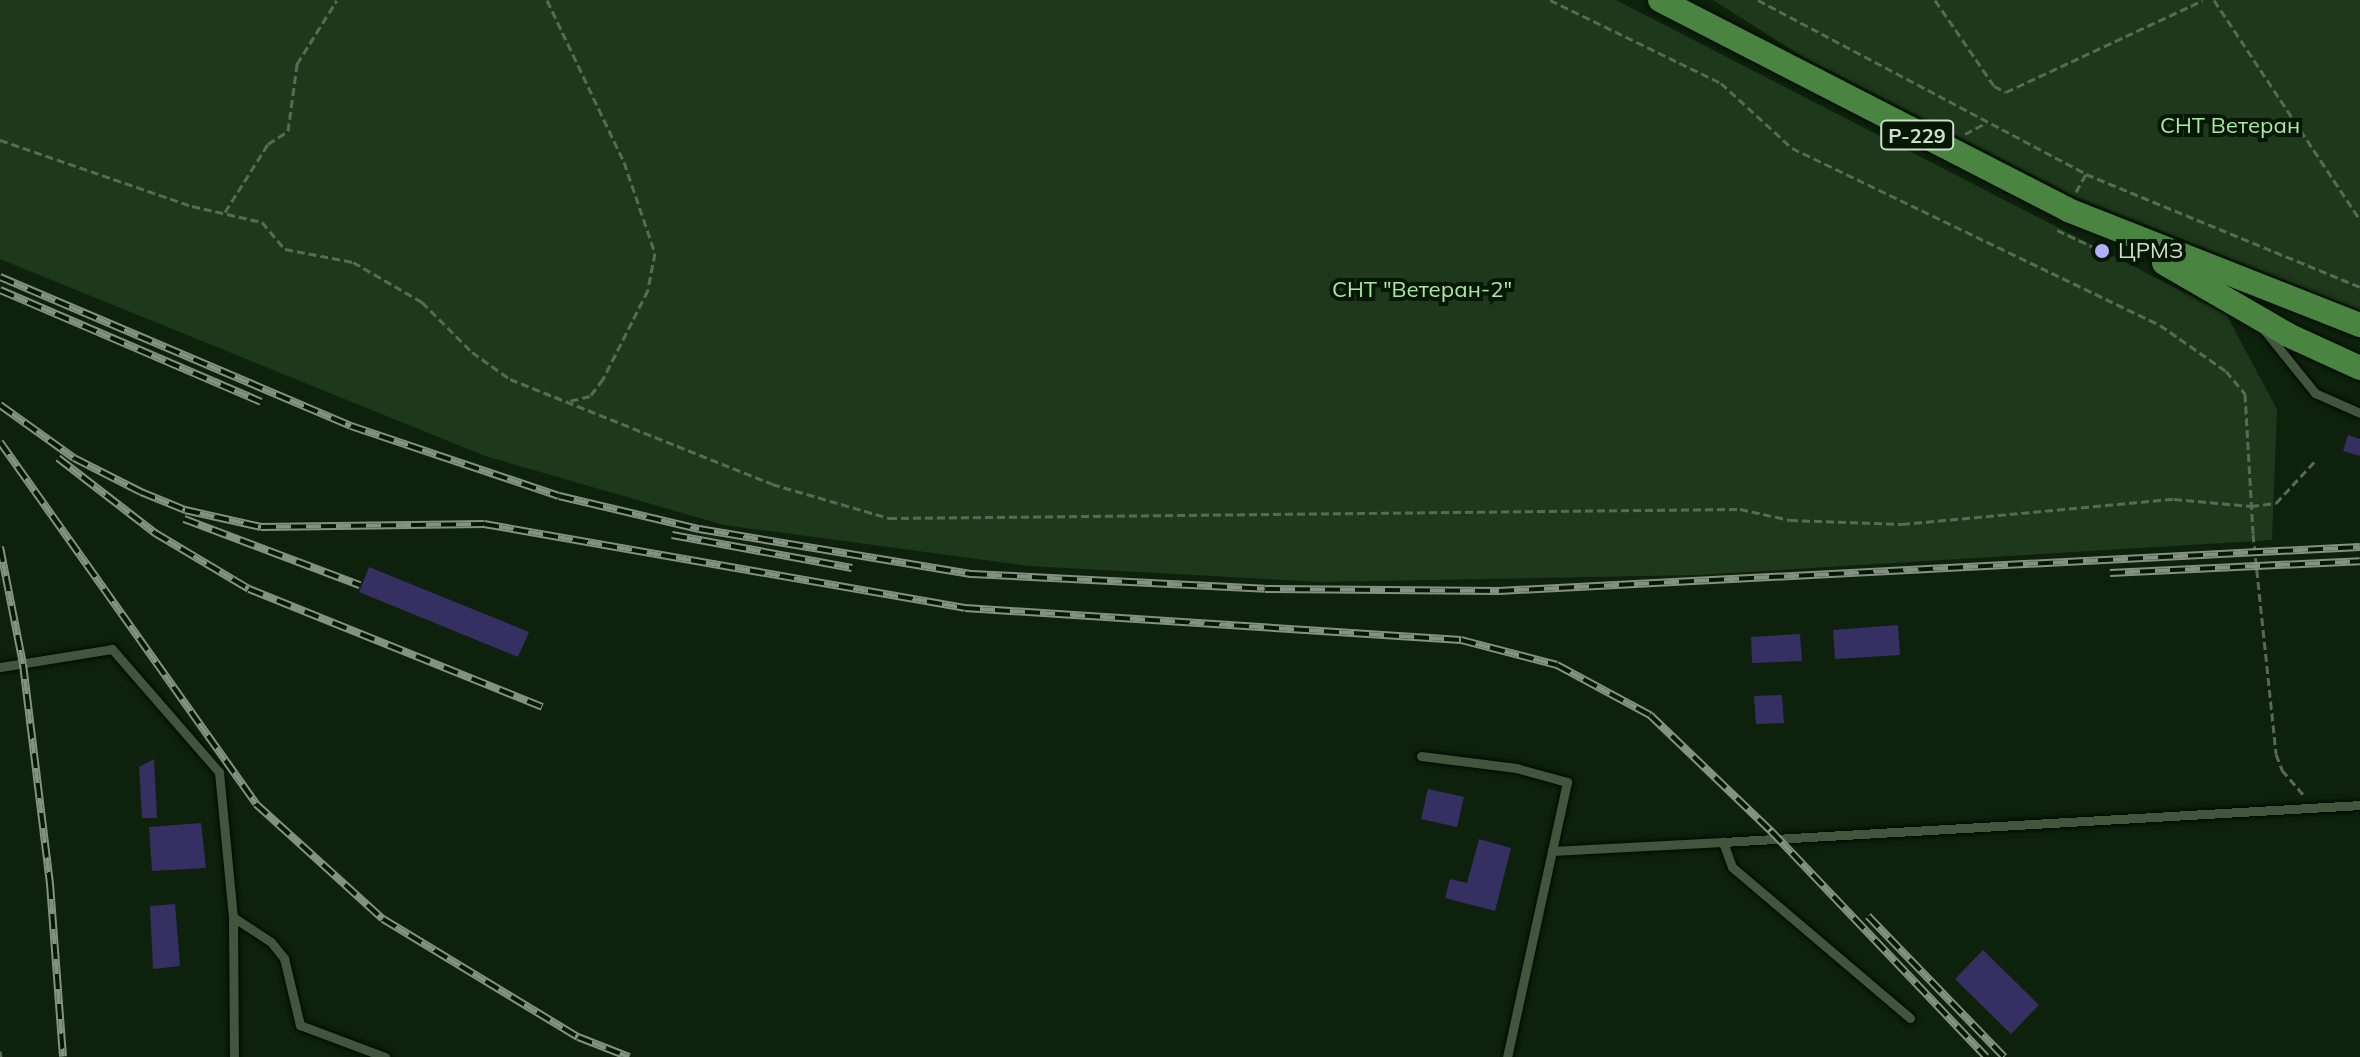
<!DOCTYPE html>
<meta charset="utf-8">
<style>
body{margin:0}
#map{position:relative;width:2360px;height:1057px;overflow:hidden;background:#0e210c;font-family:Mulish,sans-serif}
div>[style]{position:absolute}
.green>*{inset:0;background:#1e381b}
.building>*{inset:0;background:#362f61}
.path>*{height:3px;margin-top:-1.5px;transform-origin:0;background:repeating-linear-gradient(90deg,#586956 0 8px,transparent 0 12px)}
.roads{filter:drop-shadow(0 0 2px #000a00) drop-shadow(0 0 2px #000a00)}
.lane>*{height:9px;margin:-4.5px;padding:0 4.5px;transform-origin:4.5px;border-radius:4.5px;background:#41563d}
.primary>*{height:24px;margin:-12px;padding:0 12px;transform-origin:12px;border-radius:12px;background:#498441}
.rail>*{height:8px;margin-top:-4px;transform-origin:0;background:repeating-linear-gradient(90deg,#061704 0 15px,#839281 0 30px);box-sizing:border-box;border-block:2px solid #839281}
.dots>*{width:22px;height:22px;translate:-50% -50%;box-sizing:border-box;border:4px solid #061704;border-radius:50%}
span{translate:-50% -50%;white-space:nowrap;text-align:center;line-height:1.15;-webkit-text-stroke:8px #061704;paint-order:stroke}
.shield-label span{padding:2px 6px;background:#061704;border:2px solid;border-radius:6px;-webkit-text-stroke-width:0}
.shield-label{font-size:20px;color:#d0ddce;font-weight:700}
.park-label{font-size:22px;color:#aae9a1}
.poi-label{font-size:22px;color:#d0ddce}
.left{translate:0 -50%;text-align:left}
</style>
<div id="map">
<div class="green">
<div style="clip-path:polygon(0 0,1616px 0,2226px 314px,2277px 409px,2272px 540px,1697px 575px,1321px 582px,1029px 566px,724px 525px,485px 456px,0 259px)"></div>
<div style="clip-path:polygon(1713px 0,2360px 0,2360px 310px,2074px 196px,1798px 54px)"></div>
</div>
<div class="building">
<div style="clip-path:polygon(2348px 435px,2360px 439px,2360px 456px,2343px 451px)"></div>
<div style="clip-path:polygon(369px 567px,529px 632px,518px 657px,359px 592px)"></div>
<div style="clip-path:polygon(1898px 625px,1900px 655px,1835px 659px,1833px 630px)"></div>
<div style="clip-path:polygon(1800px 634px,1802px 661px,1752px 663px,1751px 637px)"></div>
<div style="clip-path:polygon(1782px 695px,1784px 723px,1756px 724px,1754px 696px)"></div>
<div style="clip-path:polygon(154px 759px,157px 818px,142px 818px,139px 767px)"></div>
<div style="clip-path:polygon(1428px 789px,1464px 797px,1457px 827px,1421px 819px)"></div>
<div style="clip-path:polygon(201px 823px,206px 868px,152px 871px,149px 827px)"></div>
<div style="clip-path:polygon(1479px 839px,1511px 848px,1495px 911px,1445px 898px,1450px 879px,1467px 883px)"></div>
<div style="clip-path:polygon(175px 904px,180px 966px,153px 969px,150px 906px)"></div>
<div style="clip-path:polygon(1983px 950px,2039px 1005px,2011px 1034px,1955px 979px)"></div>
</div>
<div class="path">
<div style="left:547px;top:0;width:179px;rotate:64.6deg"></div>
<div style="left:624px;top:162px;width:96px;rotate:71.2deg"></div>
<div style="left:655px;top:253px;width:38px;rotate:101deg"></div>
<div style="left:648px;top:290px;width:100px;rotate:116.8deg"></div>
<div style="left:603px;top:379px;width:21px;rotate:127deg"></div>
<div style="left:590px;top:396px;width:21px;rotate:166deg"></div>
<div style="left:1550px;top:0;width:190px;rotate:25.9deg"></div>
<div style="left:1721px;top:83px;width:96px;rotate:42.5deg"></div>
<div style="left:1792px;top:148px;width:408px;rotate:25.7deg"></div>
<div style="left:2160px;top:325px;width:80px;rotate:34.9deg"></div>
<div style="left:2226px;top:371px;width:30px;rotate:50deg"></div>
<div style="left:2245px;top:394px;width:140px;rotate:86.7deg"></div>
<div style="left:2253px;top:534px;width:221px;rotate:84deg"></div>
<div style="left:2276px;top:754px;width:17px;rotate:69deg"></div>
<div style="left:2282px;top:770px;width:33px;rotate:49deg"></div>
<div style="left:1758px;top:0;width:371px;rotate:27.9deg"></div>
<div style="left:2086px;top:174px;width:296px;rotate:22.4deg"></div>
<div style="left:1935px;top:0;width:104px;rotate:55.5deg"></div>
<div style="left:1994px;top:86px;width:13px;rotate:27deg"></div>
<div style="left:2006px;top:92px;width:217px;rotate:-25deg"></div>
<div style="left:2214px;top:0;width:264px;rotate:56.4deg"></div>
<div style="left:1965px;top:134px;width:24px;rotate:-28deg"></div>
<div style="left:0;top:140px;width:203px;rotate:19deg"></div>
<div style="left:192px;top:206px;width:72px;rotate:12.9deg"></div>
<div style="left:262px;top:222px;width:35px;rotate:50deg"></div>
<div style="left:285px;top:249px;width:69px;rotate:10.8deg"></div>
<div style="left:353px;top:262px;width:80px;rotate:30.1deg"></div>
<div style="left:422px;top:302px;width:71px;rotate:45deg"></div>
<div style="left:472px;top:352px;width:47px;rotate:35.4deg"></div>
<div style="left:510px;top:379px;width:282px;rotate:21.8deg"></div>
<div style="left:772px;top:484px;width:122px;rotate:16.2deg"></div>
<div style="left:889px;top:518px;width:851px;rotate:-0.61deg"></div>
<div style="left:1740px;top:509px;width:51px;rotate:12.4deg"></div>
<div style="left:1790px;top:520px;width:112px;rotate:2deg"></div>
<div style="left:1902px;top:524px;width:273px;rotate:-5.3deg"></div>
<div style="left:2174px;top:499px;width:77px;rotate:5.2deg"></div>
<div style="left:2251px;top:506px;width:25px;rotate:-7deg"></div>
<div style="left:2276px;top:503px;width:57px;rotate:-47.1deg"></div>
<div style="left:2076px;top:192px;width:21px;rotate:-61deg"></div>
<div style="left:225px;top:212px;width:80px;rotate:-57.7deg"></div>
<div style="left:268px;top:144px;width:24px;rotate:-33deg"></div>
<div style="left:288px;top:131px;width:68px;rotate:-82.3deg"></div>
<div style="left:297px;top:64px;width:75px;rotate:-58deg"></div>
<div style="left:2057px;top:230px;width:50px;rotate:25deg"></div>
<div style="left:0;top:1051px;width:6px;rotate:81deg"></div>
</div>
<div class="roads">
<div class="lane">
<div style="left:2265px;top:331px;width:80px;rotate:51.1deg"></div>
<div style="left:2315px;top:393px;width:49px;rotate:24deg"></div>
<div style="left:0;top:667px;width:113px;rotate:-9.1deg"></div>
<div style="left:112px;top:649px;width:163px;rotate:49deg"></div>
<div style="left:219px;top:772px;width:146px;rotate:84.5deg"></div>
<div style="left:233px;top:917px;width:140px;rotate:89.6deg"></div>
<div style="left:1421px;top:756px;width:96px;rotate:7.2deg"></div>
<div style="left:1516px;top:768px;width:53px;rotate:15.4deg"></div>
<div style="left:1567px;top:782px;width:281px;rotate:102.3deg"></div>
<div style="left:1552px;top:851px;width:171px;rotate:-3deg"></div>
<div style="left:233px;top:917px;width:45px;rotate:33.3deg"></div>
<div style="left:271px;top:942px;width:21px;rotate:51deg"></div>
<div style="left:284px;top:958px;width:69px;rotate:76.6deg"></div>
<div style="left:300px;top:1025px;width:91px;rotate:20.6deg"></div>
<div style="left:1910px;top:1018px;width:233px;rotate:-139.7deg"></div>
<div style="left:1732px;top:867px;width:27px;rotate:-110deg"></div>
<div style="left:1723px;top:842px;width:638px;rotate:-3.32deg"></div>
</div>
<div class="primary">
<div style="left:1660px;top:0;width:459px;rotate:27.2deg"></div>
<div style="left:2068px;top:210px;width:314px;rotate:21.5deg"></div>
<div style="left:2164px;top:263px;width:143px;rotate:30.1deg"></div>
<div style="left:2288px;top:335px;width:79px;rotate:24.6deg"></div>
</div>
</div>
<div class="rail">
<div style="left:0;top:277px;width:381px;rotate:23deg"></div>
<div style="left:351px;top:426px;width:219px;rotate:18.6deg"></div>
<div style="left:559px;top:496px;width:144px;rotate:13.3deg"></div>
<div style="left:699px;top:529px;width:277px;rotate:9.4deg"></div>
<div style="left:972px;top:574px;width:293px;rotate:2.9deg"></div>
<div style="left:1265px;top:589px;width:234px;rotate:0.5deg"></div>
<div style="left:1499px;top:591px;width:862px;rotate:-2.93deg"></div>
<div style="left:0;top:290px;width:284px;rotate:23.2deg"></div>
<div style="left:0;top:405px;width:91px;rotate:35.6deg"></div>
<div style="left:74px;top:458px;width:75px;rotate:26.9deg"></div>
<div style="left:141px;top:492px;width:48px;rotate:22.2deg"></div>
<div style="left:185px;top:510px;width:78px;rotate:12.6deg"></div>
<div style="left:261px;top:527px;width:223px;rotate:-0.8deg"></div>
<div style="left:484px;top:524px;width:488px;rotate:9.9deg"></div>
<div style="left:965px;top:608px;width:497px;rotate:3.7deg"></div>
<div style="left:1461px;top:640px;width:99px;rotate:14.6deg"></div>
<div style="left:1557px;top:665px;width:106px;rotate:28.3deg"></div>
<div style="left:1650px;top:715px;width:168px;rotate:43.8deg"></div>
<div style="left:1771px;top:831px;width:312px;rotate:46.4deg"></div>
<div style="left:0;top:442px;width:443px;rotate:54.7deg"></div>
<div style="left:256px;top:804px;width:171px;rotate:42.2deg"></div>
<div style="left:383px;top:919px;width:228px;rotate:31.2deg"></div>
<div style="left:578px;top:1037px;width:55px;rotate:21.4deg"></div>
<div style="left:58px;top:458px;width:123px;rotate:37.7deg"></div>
<div style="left:155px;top:533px;width:109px;rotate:30.8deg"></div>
<div style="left:249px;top:589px;width:316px;rotate:21.9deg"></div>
<div style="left:184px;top:519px;width:188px;rotate:20.6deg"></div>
<div style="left:672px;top:535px;width:183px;rotate:10.4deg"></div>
<div style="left:0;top:547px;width:119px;rotate:78.9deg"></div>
<div style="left:23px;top:664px;width:222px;rotate:83deg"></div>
<div style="left:50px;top:884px;width:173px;rotate:85.7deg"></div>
<div style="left:2110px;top:573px;width:250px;rotate:-2.7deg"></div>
<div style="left:1868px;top:916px;width:196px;rotate:46deg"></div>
</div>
<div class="dots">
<div style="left:2102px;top:251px;background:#b3adf9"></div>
</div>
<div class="shield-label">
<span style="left:1917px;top:135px">Р-229</span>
</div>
<div class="park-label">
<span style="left:2230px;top:126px">СНТ Ветеран</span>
<span style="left:1422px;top:290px">СНТ "Ветеран-2"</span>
</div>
<div class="poi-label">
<span class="left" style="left:2118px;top:251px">ЦРМЗ</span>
</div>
</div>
